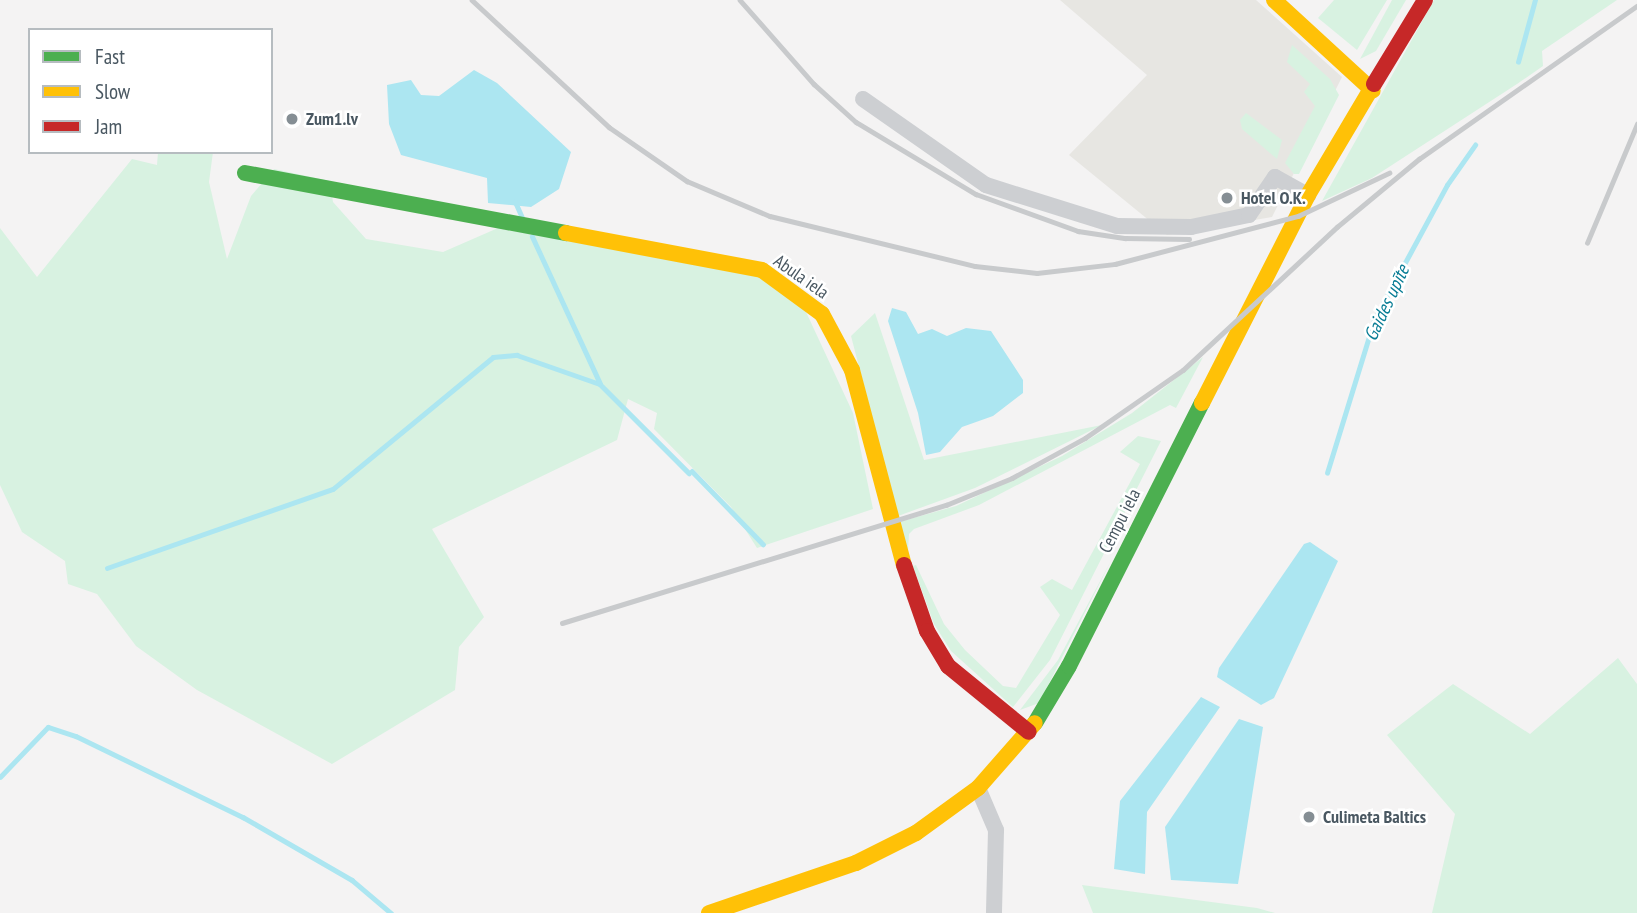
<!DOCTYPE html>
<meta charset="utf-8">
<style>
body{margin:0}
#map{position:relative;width:1637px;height:913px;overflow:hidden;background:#f4f3f3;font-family:"PT Sans Narrow",sans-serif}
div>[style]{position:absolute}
.commercial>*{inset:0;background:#e7e6e2}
.green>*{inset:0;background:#d8f2e1}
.water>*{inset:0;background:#ace6f1}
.stream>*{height:4.5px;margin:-2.25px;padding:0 2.25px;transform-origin:2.25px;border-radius:2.25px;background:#ace6f1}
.street>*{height:16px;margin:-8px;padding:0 8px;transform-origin:8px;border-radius:8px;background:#cdcfd2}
.fast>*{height:16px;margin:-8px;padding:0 8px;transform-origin:8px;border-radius:8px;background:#4caf50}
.slow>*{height:16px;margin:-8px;padding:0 8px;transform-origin:8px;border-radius:8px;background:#ffc107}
.jam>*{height:16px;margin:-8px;padding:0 8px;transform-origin:8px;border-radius:8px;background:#c62828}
.rail>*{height:4.5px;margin:-2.25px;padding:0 2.25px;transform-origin:2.25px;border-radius:2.25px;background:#c8cacc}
.dots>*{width:19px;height:19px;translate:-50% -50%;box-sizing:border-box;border:4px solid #fff;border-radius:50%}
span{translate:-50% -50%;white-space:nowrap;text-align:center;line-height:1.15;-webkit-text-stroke:5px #fff;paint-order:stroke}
.poi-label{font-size:18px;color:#495761;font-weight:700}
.left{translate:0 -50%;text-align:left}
.street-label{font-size:18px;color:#495761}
.water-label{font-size:19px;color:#097d95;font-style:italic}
.legend{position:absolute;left:28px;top:28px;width:245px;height:126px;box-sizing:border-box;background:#fff;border:2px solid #b6bcc0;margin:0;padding:9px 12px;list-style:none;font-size:21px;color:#495761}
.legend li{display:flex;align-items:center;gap:14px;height:35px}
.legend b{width:35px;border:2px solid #b6bcc0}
</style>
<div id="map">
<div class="commercial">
<div style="clip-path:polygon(1060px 0,1256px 0,1342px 77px,1272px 217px,1167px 235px,1069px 155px,1147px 75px)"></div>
</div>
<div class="green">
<div style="clip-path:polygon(1334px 0,1387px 0,1357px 50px,1318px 18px)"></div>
<div style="clip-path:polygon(1392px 0,1406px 0,1376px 51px,1360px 59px)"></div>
<div style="clip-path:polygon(1434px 0,1617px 0,1542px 51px,1543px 66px,1517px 84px,1372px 178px,1322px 201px)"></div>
<div style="clip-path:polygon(1292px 45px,1330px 79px,1339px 95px,1299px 174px,1294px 174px,1285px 163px,1315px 106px,1304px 92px,1310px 84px,1287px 62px)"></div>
<div style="clip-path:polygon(1246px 113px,1282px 140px,1277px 159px,1242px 129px,1240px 120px)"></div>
<div style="clip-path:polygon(158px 152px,213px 152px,209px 182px,227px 259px,251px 196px,274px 169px,330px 181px,333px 202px,366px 239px,443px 252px,498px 228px,757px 274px,800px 299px,853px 413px,873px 509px,757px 548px,731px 507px,654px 429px,657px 413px,628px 399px,617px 440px,432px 529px,484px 617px,459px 647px,455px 690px,332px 764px,197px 690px,136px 646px,97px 594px,68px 584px,65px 561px,22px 532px,0 485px,0 228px,37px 277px,132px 159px,157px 165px)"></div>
<div style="clip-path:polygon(875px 313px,924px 460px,1102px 425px,975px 488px,898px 516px,851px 336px)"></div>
<div style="clip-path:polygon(1203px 357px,1176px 408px,1170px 405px,979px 505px,914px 529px,909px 534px,908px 551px,899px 522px,956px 506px,1062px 456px,1132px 413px)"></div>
<div style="clip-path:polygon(1138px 436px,1161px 441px,1050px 660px,1013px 707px,951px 651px,934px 624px,913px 566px,916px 565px,944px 624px,965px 650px,1003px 686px,1016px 688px,1060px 615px,1040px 587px,1052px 579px,1072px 590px,1140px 464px,1120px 452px)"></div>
<div style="clip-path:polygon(1113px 557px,1039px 703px,1020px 710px,1058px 660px)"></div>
<div style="clip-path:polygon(1618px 658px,1637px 684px,1637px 913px,1432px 913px,1455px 814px,1387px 735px,1453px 684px,1530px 734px)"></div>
<div style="clip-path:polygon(1082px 885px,1257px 908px,1275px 913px,1093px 913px)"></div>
</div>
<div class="water">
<div style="clip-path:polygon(474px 70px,497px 83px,571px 152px,559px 189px,531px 207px,488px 203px,487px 178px,401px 155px,389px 124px,387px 85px,411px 80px,421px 95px,439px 96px)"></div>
<div style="clip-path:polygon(892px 308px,906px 312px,918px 334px,932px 329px,947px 336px,966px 328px,991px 331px,1023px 380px,1023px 393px,993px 416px,962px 427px,940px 452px,926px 455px,918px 413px,888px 321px)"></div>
<div style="clip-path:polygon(1310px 542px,1338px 561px,1274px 698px,1261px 705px,1217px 677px,1219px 668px,1304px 544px)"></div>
<div style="clip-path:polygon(1201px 697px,1220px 707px,1147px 812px,1145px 874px,1114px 869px,1120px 801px)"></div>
<div style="clip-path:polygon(1239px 719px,1263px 727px,1238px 884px,1171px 880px,1165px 827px)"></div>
</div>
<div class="stream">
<div style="left:1518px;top:62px;width:64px;rotate:-74.7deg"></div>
<div style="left:515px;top:201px;width:20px;rotate:66deg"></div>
<div style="left:600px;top:384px;width:126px;rotate:45deg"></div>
<div style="left:692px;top:471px;width:102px;rotate:45.8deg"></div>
<div style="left:1327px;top:473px;width:160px;rotate:-72.9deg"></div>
<div style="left:1374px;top:320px;width:153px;rotate:-61.6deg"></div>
<div style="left:1447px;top:185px;width:49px;rotate:-55deg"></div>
<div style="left:107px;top:568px;width:239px;rotate:-19.3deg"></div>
<div style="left:333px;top:489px;width:207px;rotate:-39.5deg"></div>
<div style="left:493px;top:357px;width:24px;rotate:-5deg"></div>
<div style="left:517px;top:355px;width:88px;rotate:19.3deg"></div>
<div style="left:600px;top:384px;width:162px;rotate:-114.8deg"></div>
<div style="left:0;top:777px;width:69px;rotate:-46.2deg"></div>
<div style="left:48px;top:727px;width:29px;rotate:18deg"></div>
<div style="left:76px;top:736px;width:186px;rotate:25.9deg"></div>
<div style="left:243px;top:817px;width:126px;rotate:30deg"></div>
<div style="left:352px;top:880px;width:51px;rotate:40.2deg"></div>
</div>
<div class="street">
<div style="left:863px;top:99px;width:150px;rotate:35deg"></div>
<div style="left:986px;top:185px;width:137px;rotate:17.4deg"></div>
<div style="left:1117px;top:226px;width:74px;rotate:0.8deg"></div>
<div style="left:1191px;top:227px;width:59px;rotate:-11.7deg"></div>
<div style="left:1249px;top:215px;width:46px;rotate:-55.6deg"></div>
<div style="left:1275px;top:177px;width:38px;rotate:29deg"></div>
<div style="left:978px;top:788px;width:46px;rotate:66.8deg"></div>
<div style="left:996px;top:830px;width:83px;rotate:91.4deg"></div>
</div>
<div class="fast">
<div style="left:245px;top:173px;width:327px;rotate:10.6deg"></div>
<div style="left:1035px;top:723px;width:66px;rotate:-59.2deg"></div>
<div style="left:1069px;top:666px;width:295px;rotate:-63.2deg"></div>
</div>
<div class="slow">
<div style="left:1274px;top:0;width:134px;rotate:42.6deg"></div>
<div style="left:566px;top:233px;width:199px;rotate:10.7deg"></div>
<div style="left:762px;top:270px;width:74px;rotate:36.3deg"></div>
<div style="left:822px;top:314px;width:64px;rotate:61.8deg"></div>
<div style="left:852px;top:370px;width:202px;rotate:75.1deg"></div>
<div style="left:1202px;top:403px;width:233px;rotate:-63deg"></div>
<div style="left:1308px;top:195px;width:129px;rotate:-59.3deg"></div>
<div style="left:709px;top:913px;width:155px;rotate:-18.8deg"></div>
<div style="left:856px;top:863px;width:67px;rotate:-26.6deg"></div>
<div style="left:916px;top:833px;width:77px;rotate:-36deg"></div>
<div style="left:978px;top:788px;width:86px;rotate:-48.8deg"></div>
</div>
<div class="jam">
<div style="left:1374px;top:84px;width:98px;rotate:-58.7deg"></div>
<div style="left:904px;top:565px;width:70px;rotate:70.8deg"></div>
<div style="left:927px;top:631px;width:41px;rotate:59deg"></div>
<div style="left:948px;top:666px;width:104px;rotate:39.2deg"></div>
</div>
<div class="rail">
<div style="left:472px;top:0;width:187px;rotate:42.8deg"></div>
<div style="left:609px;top:127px;width:95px;rotate:34.7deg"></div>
<div style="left:687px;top:181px;width:90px;rotate:22.9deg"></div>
<div style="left:770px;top:216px;width:211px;rotate:13.7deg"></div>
<div style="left:975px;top:266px;width:62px;rotate:6.4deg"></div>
<div style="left:1037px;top:273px;width:79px;rotate:-6.6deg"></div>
<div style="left:1115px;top:264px;width:189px;rotate:-14.7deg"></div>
<div style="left:1298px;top:216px;width:101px;rotate:-25.3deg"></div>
<div style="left:740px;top:0;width:112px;rotate:48.6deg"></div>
<div style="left:814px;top:84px;width:57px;rotate:42.1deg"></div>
<div style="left:856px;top:122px;width:140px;rotate:31deg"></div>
<div style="left:976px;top:194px;width:109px;rotate:19.9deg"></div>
<div style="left:1078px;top:231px;width:48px;rotate:8.5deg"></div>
<div style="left:1125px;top:238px;width:64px;rotate:0.9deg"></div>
<div style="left:1587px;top:243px;width:129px;rotate:-67.2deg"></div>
<div style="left:562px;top:623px;width:402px;rotate:-17.1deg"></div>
<div style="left:946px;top:505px;width:71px;rotate:-22.2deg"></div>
<div style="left:1012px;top:478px;width:83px;rotate:-28.7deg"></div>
<div style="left:1085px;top:438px;width:119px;rotate:-34.8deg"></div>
<div style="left:1183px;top:370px;width:210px;rotate:-42.9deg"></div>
<div style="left:1337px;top:227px;width:107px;rotate:-39.7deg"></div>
<div style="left:1419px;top:159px;width:266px;rotate:-35.1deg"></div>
</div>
<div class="dots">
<div style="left:292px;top:119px;background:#858e94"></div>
<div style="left:1227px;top:198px;background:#858e94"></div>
<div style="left:1309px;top:817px;background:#858e94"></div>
</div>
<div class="poi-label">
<span class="left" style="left:306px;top:119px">Zum1.lv</span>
<span class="left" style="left:1241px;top:198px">Hotel O.K.</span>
<span class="left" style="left:1323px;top:817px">Culimeta Baltics</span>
</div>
<div class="street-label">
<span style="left:801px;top:277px;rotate:35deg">Abula iela</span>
<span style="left:1120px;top:521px;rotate:-63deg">Cempu iela</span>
</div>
<div class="water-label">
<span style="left:1387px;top:303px;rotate:-65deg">Gaides upīte</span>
</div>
<ul class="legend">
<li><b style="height:9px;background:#4caf50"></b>Fast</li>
<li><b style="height:9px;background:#ffc107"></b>Slow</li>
<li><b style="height:9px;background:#c62828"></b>Jam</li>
</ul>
</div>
